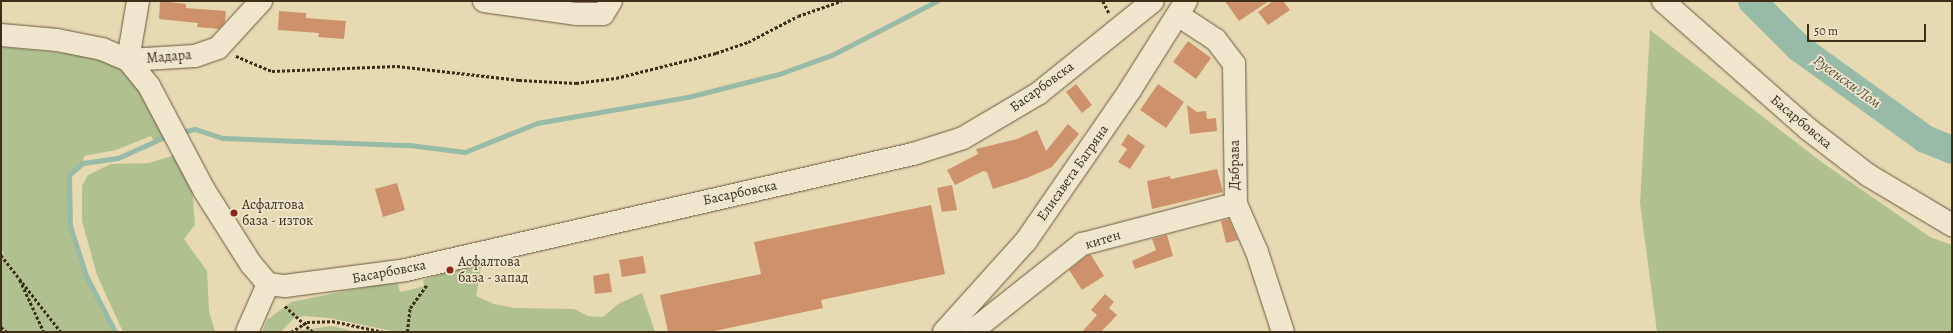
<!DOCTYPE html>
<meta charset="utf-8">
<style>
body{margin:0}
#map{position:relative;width:1953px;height:333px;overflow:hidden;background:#e7d9b2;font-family:Alegreya,serif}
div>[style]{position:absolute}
.green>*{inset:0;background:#b1c08f}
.stream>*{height:4.5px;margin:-2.25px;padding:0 2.25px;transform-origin:2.25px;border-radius:2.25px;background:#98bba7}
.river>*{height:28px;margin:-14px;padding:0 14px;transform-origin:14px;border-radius:14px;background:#98bba7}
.building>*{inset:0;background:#cd926b}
.path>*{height:2.5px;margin-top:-1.25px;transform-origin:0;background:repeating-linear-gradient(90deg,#3e2d17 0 3px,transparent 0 5px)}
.roads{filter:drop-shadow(0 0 1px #68583e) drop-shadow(0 0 1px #68583e)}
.minor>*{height:22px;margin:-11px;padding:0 11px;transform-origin:11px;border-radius:11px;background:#efe6cd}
.dots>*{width:11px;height:11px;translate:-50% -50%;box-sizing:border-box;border:2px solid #efe6cd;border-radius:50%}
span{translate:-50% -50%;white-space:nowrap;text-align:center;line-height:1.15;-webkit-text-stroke:3.5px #efe6cd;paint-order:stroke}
.street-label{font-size:14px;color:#3e2d17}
.poi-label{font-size:14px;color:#3e2d17}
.left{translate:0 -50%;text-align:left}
.water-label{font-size:15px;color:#54503b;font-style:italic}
.frame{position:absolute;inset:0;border:2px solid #3e2d17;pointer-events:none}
.scale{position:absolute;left:1807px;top:24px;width:119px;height:18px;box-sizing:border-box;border:2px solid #3e2d17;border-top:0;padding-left:5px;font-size:12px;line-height:14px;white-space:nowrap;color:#3e2d17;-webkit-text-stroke:3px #efe6cd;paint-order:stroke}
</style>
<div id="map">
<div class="green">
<div style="clip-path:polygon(1650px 30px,1823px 163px,1930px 237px,1952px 245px,1952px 332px,1657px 332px,1640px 203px)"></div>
<div style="clip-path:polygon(1px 47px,104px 57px,133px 74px,166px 135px,155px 142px,151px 136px,116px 150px,84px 156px,83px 163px,69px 176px,70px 226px,86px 276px,115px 332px,1px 332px,1px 251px,7px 259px,1px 249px)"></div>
<div style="clip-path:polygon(175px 155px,192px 186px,195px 225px,184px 239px,207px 271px,209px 311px,215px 332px,123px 332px,97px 275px,82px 221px,82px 186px,88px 175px,111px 164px,149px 163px)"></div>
<div style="clip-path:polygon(482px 261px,476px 296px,494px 304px,515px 308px,574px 309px,588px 316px,603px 317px,618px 304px,642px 293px,655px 332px,392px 331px,329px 318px,305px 316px,294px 318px,281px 332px,262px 332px,267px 320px,291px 302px,385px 283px,398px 284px,400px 292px,410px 290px,424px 286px,423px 280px)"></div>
<div style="clip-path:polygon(332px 326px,356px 332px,295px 332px,296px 331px)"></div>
</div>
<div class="stream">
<div style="left:180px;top:132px;width:15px;rotate:-11deg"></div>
<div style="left:195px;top:129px;width:29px;rotate:18deg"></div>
<div style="left:223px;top:138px;width:186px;rotate:2.2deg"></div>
<div style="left:409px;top:145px;width:56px;rotate:7.1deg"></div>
<div style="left:465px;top:152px;width:78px;rotate:-21.9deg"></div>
<div style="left:537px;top:123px;width:153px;rotate:-9.8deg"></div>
<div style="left:688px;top:97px;width:94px;rotate:-14.2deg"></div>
<div style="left:779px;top:74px;width:56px;rotate:-19.7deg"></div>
<div style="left:832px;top:55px;width:118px;rotate:-27.2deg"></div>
<div style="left:115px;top:332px;width:63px;rotate:-117.4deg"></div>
<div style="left:86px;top:276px;width:52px;rotate:-107.7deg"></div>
<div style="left:70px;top:226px;width:51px;rotate:-91.1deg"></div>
<div style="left:69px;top:175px;width:18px;rotate:-41deg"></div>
<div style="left:83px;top:163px;width:35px;rotate:-8deg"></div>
<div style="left:118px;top:158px;width:56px;rotate:-24.3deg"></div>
</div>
<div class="river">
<div style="left:1752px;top:1px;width:66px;rotate:45deg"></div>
<div style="left:1799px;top:48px;width:155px;rotate:35.8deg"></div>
<div style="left:1925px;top:139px;width:29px;rotate:22deg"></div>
</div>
<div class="building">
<div style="clip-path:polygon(160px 1px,186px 4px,186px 8px,226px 11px,225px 22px,219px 29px,197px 27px,198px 23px,159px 19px)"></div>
<div style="clip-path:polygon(1225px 1px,1269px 1px,1239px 21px)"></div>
<div style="clip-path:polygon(1273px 1px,1283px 1px,1290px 10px,1268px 25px,1258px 12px)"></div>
<div style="clip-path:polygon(279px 11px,306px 13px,306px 18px,346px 21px,344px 39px,318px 37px,319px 33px,278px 30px)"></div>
<div style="clip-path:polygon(1188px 41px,1211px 58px,1196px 79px,1173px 62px)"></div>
<div style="clip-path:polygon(1076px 84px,1092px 105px,1082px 113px,1066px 92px)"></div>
<div style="clip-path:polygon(1158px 84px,1184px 102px,1166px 128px,1140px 110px)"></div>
<div style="clip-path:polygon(1187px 105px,1197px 112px,1206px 111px,1207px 119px,1216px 118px,1217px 131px,1190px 134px)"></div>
<div style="clip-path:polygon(1068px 124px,1079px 134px,1052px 167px,1027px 178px,993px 189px,987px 172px,983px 171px,955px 185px,947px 170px,978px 154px,976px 149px,1017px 139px,1037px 130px,1046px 151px)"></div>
<div style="clip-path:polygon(1128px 134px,1145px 146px,1130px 169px,1118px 162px,1127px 149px,1121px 145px)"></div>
<div style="clip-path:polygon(1217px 169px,1223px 192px,1152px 209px,1147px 181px,1170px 176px,1171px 179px)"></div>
<div style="clip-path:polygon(397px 183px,405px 210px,383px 217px,375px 189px)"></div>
<div style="clip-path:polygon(952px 185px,957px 210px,942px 212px,937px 188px)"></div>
<div style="clip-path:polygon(931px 205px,945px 274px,821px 300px,823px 308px,710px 332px,668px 332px,660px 295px,761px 274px,754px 242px)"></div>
<div style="clip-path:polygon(1229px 219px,1238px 240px,1226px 243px,1221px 221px)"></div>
<div style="clip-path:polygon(1167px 235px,1173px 256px,1135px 269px,1132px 261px,1156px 250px,1152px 239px)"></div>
<div style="clip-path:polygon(1088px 255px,1091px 255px,1104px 276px,1082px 290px,1069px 270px)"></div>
<div style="clip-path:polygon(643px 256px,646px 273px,622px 277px,619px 260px)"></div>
<div style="clip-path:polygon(609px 273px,612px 292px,595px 294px,593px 276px)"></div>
<div style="clip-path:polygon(1105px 294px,1114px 302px,1109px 308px,1117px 315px,1101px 332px,1082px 332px,1097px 315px,1091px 310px)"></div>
</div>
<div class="path">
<div style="left:1103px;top:1px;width:13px;rotate:63deg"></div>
<div style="left:236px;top:56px;width:39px;rotate:23deg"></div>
<div style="left:272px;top:71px;width:125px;rotate:-2.3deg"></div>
<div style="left:397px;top:66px;width:123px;rotate:6.5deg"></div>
<div style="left:519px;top:80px;width:57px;rotate:3deg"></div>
<div style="left:576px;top:83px;width:40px;rotate:-7.1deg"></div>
<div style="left:616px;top:78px;width:103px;rotate:-14deg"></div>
<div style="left:716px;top:53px;width:34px;rotate:-19deg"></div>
<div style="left:748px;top:42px;width:56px;rotate:-27.5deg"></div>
<div style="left:798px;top:16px;width:46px;rotate:-19.2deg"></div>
<div style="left:1px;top:255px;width:98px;rotate:52.1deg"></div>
<div style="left:20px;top:280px;width:57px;rotate:65.2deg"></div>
<div style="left:285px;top:306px;width:38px;rotate:43deg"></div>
<div style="left:1px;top:327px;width:8px;rotate:40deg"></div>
<div style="left:291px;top:332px;width:19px;rotate:-32deg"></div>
<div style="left:307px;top:322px;width:25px;rotate:-2deg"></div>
<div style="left:332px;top:321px;width:53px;rotate:11.9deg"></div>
<div style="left:407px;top:332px;width:24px;rotate:-83deg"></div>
<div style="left:410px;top:308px;width:29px;rotate:-54deg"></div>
</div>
<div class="roads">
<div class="minor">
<div style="left:138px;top:1px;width:60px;rotate:99.6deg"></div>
<div style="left:128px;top:60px;width:67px;rotate:-3.4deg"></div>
<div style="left:195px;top:56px;width:24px;rotate:-19deg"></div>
<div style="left:218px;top:48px;width:64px;rotate:-47.5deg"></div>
<div style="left:484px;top:1px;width:94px;rotate:8deg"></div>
<div style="left:577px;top:14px;width:26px"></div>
<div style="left:603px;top:14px;width:15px;rotate:-58deg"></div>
<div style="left:1663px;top:1px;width:193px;rotate:41.4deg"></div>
<div style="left:1808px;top:129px;width:76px;rotate:37.5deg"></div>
<div style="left:1868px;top:175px;width:98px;rotate:30.8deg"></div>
<div style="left:1178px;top:15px;width:45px;rotate:33.3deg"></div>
<div style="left:1216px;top:40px;width:30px;rotate:53deg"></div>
<div style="left:1234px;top:64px;width:140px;rotate:89.2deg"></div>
<div style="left:1236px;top:204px;width:52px;rotate:66.4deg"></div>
<div style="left:1257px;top:252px;width:84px;rotate:72deg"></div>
<div style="left:1px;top:35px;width:56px;rotate:5.1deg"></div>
<div style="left:57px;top:40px;width:46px;rotate:11.3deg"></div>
<div style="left:102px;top:49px;width:28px;rotate:23deg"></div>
<div style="left:128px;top:60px;width:33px;rotate:51deg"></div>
<div style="left:149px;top:86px;width:118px;rotate:62.1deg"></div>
<div style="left:204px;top:190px;width:88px;rotate:57.6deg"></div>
<div style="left:251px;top:264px;width:26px;rotate:50deg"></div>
<div style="left:268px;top:284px;width:17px;rotate:7deg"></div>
<div style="left:285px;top:286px;width:122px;rotate:-7.5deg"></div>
<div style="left:406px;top:270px;width:520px;rotate:-12.89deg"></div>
<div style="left:913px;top:154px;width:52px;rotate:-17.7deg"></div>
<div style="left:963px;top:138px;width:88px;rotate:-30.6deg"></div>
<div style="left:1039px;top:93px;width:146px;rotate:-38.9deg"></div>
<div style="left:247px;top:332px;width:52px;rotate:-66.4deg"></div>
<div style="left:944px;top:332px;width:122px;rotate:-48deg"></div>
<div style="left:1026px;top:241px;width:183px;rotate:-55.4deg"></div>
<div style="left:1130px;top:90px;width:105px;rotate:-57.8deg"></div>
<div style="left:971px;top:332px;width:142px;rotate:-38.4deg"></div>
<div style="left:1082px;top:244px;width:159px;rotate:-14.6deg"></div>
</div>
</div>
<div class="dots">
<div style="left:234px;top:213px;background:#8f2418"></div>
<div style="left:450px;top:270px;background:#8f2418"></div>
</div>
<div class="street-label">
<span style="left:169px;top:57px;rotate:-5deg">Мадара</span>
<span style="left:1042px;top:87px;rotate:-36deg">Басарбовска</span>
<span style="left:1801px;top:122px;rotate:40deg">Басарбовска</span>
<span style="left:1235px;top:165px;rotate:-90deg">Дъбрава</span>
<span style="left:1073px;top:173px;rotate:-55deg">Елисавета Багряна</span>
<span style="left:740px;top:193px;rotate:-12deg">Басарбовска</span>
<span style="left:1103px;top:240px;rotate:-17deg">китен</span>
<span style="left:389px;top:272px;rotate:-11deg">Басарбовска</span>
</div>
<div class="poi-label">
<span class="left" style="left:242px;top:213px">Асфалтова<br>база - изток</span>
<span class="left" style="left:458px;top:270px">Асфалтова<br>база - запад</span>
</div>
<div class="water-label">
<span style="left:1847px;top:82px;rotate:36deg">Русенски Лом</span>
</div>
<div class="frame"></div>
<div class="scale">50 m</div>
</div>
